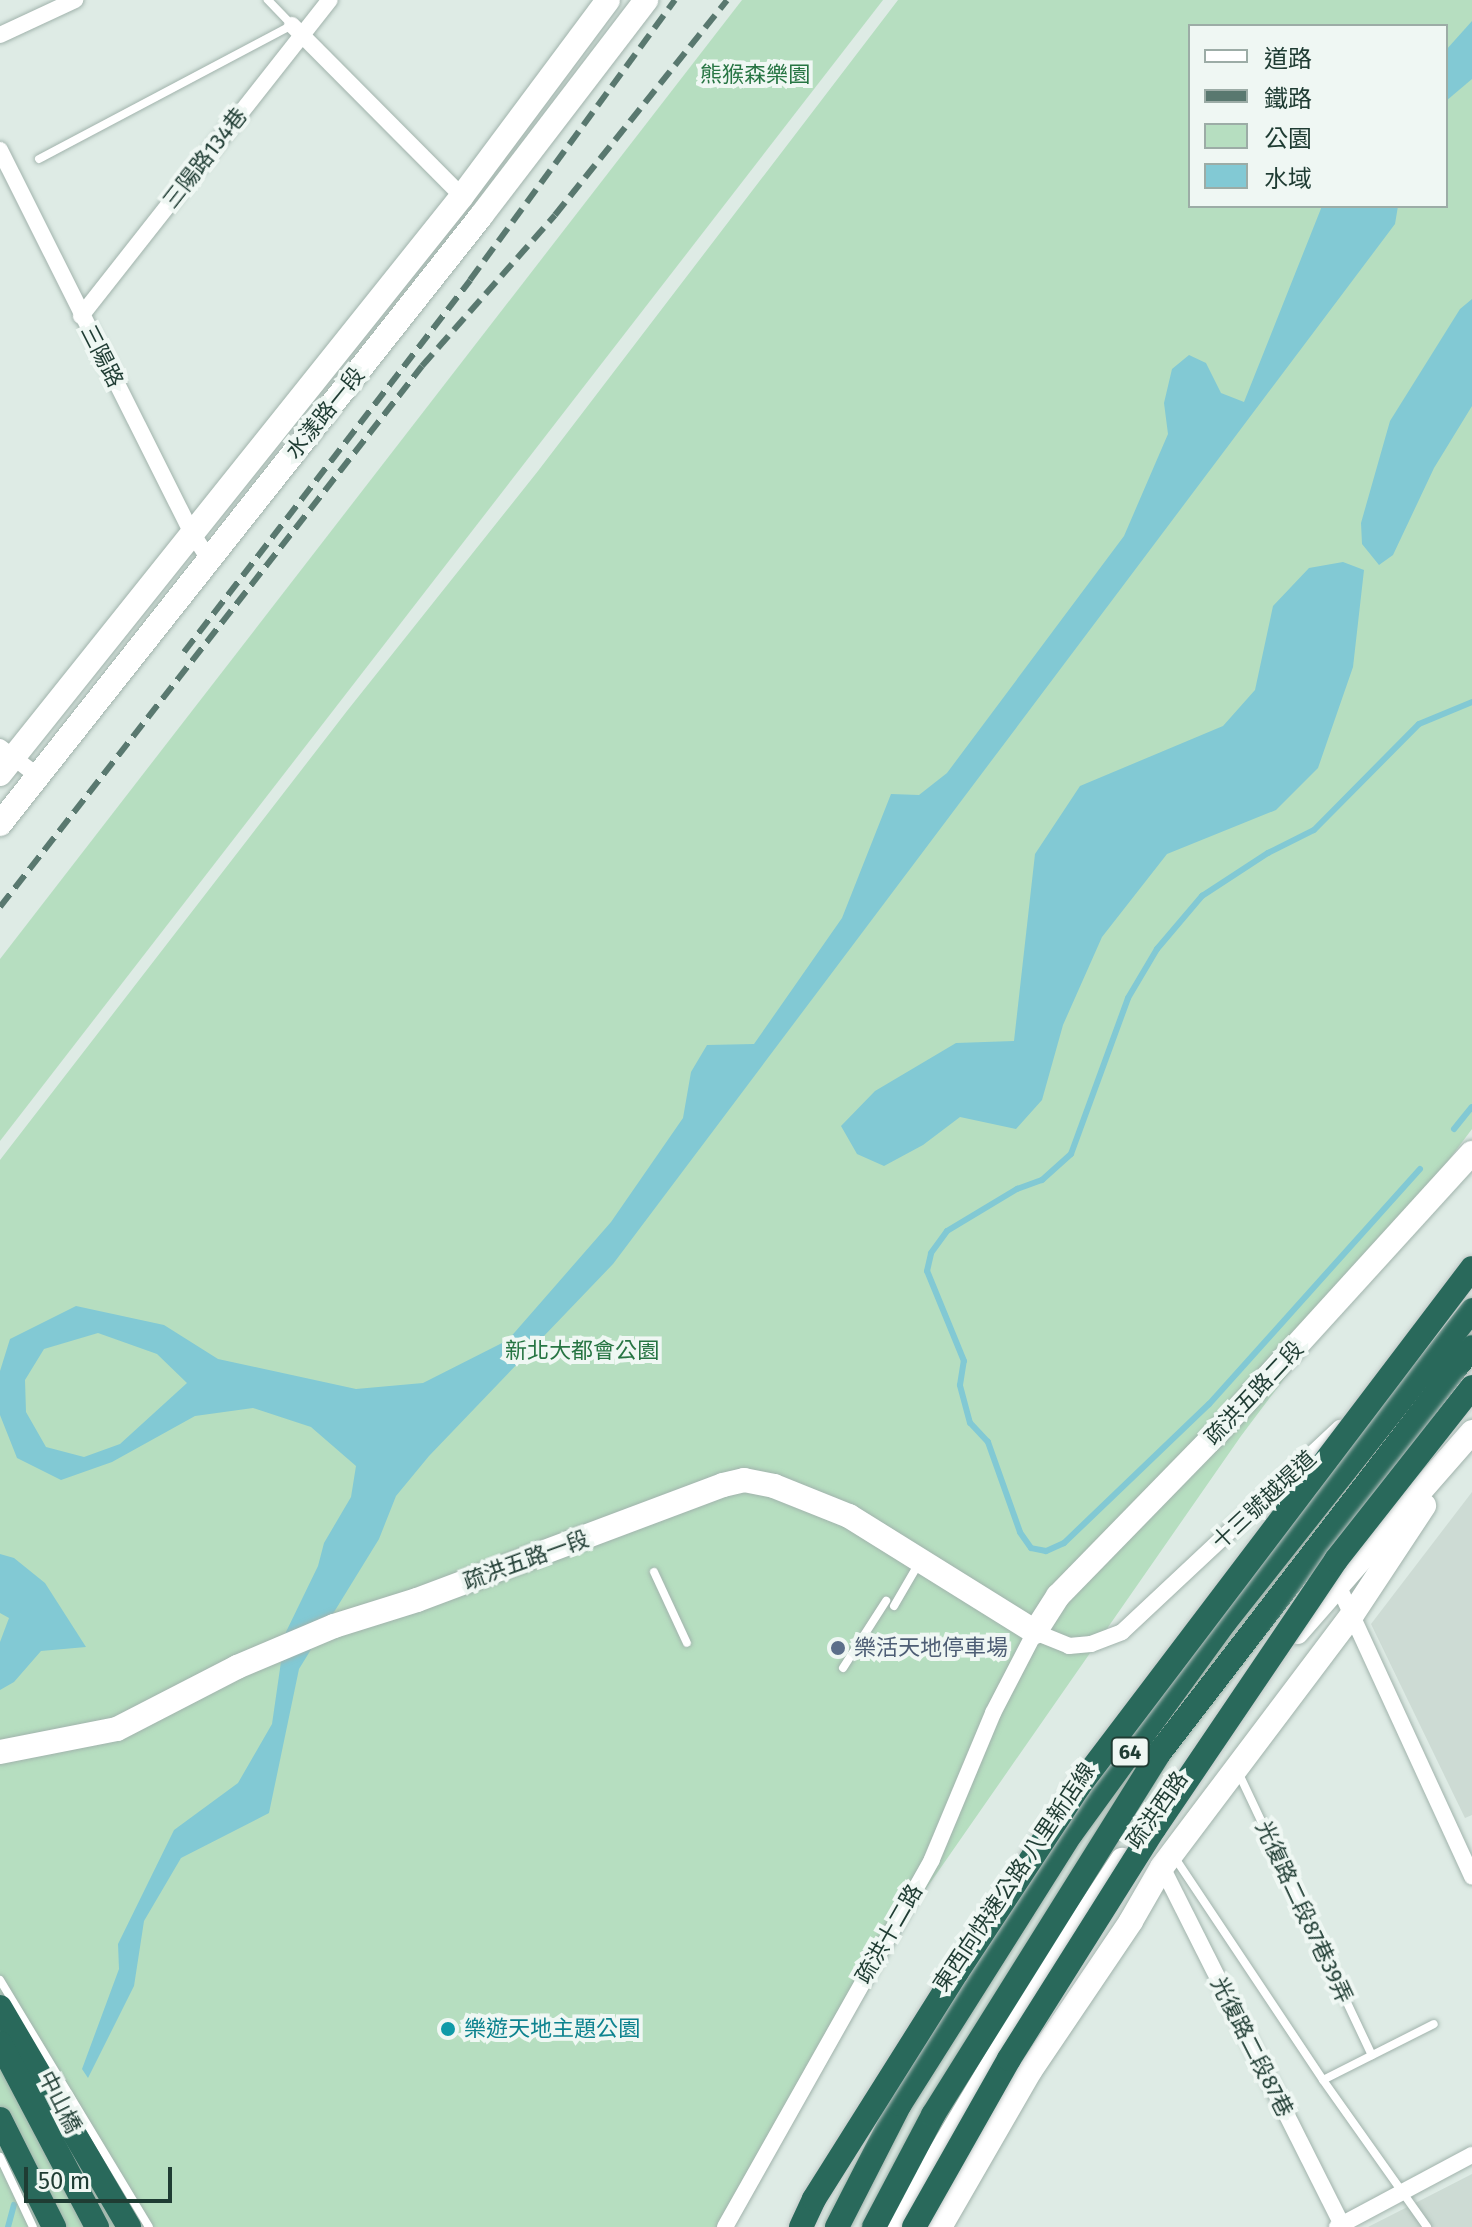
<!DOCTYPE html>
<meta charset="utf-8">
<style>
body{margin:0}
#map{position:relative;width:1472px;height:2227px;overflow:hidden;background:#deebe5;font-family:"Fira Sans","Noto Sans TC",sans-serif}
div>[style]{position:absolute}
.built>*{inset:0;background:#cddbd4}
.green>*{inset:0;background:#b6dec0}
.water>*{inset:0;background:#82c9d4}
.stream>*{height:6px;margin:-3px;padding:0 3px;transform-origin:3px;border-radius:3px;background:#82c9d4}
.roads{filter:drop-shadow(0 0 2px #a1b3ac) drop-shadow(0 0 2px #a1b3ac)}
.lane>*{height:8px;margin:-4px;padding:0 4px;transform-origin:4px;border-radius:4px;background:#fff}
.street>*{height:16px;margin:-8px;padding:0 8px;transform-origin:8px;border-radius:8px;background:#fff}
.secondary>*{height:24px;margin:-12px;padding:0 12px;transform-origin:12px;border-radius:12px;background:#fff}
.highway>*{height:24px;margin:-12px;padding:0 12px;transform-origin:12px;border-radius:12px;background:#29695b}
.rail>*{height:6px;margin-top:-3px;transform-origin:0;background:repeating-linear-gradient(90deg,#59786f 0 16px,transparent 0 24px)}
.bridges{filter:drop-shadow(0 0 2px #c0c8c6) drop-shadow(0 0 2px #c0c8c6)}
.highway-bridge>*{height:24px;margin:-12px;padding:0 12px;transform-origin:12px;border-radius:12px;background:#29695b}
.dots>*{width:22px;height:22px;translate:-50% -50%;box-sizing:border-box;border:4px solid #eff7f3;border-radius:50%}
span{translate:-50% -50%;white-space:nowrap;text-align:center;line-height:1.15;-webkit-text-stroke:8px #eff7f3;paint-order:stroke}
.shield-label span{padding:2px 6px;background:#eff7f3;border:2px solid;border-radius:6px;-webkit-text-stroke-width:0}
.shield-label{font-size:20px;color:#1f3c33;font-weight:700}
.park-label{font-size:22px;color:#277543}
.street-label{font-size:22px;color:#1f3c33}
.service-label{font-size:22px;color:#4e5e75}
.left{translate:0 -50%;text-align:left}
.culture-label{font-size:22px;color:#0d838f}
.legend{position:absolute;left:1188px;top:24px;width:260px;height:184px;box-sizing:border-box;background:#eff7f3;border:2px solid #9caca6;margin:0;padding:10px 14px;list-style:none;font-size:24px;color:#1f3c33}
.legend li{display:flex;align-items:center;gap:16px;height:40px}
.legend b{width:40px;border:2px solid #9caca6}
.scale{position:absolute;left:24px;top:2167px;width:148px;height:36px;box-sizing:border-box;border:4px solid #1f3c33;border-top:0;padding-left:10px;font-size:24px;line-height:28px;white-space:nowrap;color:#1f3c33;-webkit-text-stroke:6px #eff7f3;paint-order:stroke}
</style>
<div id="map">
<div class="built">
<div style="clip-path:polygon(1472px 1492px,1472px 1815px,1465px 1818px,1371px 1624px)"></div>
<div style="clip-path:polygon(1472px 2174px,1472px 2227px,1368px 2227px,1429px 2196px)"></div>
</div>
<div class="green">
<div style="clip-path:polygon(742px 0,883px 0,0 1141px,0 959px)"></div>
<div style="clip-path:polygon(evenodd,898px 0,1472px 0,1472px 1129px,1241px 1436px,880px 1955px,721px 2227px,0 2227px,0 1160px,347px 711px,538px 471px,898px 0,1190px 26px,1446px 26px,1446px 206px,1190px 206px,1190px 26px)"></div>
</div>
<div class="water">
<div style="clip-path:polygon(1472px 21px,1472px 79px,1446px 101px,1446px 50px)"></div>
<div style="clip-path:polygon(evenodd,1322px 206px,1398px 206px,1395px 224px,613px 1264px,429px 1456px,396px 1496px,379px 1539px,299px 1669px,269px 1813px,181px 1858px,144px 1921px,134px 1986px,88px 2078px,82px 2069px,119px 1969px,118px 1944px,174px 1830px,238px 1783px,272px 1724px,285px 1634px,318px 1566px,324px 1543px,351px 1497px,356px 1466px,311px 1427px,253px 1408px,195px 1416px,112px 1462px,61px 1480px,17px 1458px,0 1415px,0 1371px,10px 1339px,76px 1306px,164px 1325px,218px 1359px,356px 1389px,423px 1383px,508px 1340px,611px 1222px,683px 1118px,691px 1072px,707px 1045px,754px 1044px,842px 918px,891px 794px,919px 795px,947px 773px,1124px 536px,1168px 434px,1164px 403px,1172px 369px,1189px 355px,1206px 363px,1221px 393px,1244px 402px,1322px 206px,98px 1333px,157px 1354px,187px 1383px,120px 1444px,84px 1457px,46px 1447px,26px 1412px,25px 1380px,44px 1349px,98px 1333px)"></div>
<div style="clip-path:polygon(1472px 299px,1472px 406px,1434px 468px,1393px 555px,1379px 565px,1362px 544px,1361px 523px,1390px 421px,1460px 309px)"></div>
<div style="clip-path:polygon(1343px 562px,1364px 570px,1353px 667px,1318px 768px,1276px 810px,1167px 854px,1102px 937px,1063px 1025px,1042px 1100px,1016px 1129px,960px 1117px,923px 1145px,884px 1166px,857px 1154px,841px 1126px,875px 1091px,956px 1043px,1014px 1041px,1035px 854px,1080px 786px,1223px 726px,1255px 690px,1273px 606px,1309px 568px)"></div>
<div style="clip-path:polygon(0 1554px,14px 1558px,45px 1583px,86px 1647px,41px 1651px,14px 1682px,0 1690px,0 1642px,9px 1618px,0 1613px)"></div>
</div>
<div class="stream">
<div style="left:1454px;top:1129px;width:28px;rotate:-51deg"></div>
<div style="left:1420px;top:1169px;width:316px;rotate:131.9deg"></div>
<div style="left:1209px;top:1404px;width:201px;rotate:136.2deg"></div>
<div style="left:1064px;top:1543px;width:20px;rotate:156deg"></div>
<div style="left:1046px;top:1551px;width:15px;rotate:-169deg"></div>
<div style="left:1031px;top:1548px;width:19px;rotate:-125deg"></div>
<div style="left:1020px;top:1532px;width:96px;rotate:-109.6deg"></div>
<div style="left:988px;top:1442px;width:26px;rotate:-133deg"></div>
<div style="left:970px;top:1423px;width:39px;rotate:-105deg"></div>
<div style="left:960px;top:1385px;width:24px;rotate:-81deg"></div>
<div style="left:964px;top:1361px;width:97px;rotate:-112.3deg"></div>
<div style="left:927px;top:1271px;width:18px;rotate:-77deg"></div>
<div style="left:931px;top:1253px;width:27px;rotate:-54deg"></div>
<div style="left:947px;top:1231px;width:82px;rotate:-31deg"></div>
<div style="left:1017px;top:1189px;width:27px;rotate:-20deg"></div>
<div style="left:1042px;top:1180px;width:39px;rotate:-42deg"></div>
<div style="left:1071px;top:1154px;width:166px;rotate:-69.9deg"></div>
<div style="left:1128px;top:998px;width:57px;rotate:-59.4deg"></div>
<div style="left:1157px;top:949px;width:70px;rotate:-49.7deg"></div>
<div style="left:1202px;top:896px;width:79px;rotate:-33.1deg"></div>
<div style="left:1268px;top:853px;width:51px;rotate:-26.6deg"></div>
<div style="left:1314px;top:830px;width:149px;rotate:-45.3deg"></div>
<div style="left:1419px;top:724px;width:57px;rotate:-22.5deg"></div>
<div style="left:8px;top:2227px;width:23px;rotate:-75deg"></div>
</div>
<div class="roads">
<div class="lane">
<div style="left:39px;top:159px;width:286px;rotate:-27.9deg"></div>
<div style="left:292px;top:25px;width:35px;rotate:-134deg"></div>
<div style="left:654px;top:1572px;width:78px;rotate:65.1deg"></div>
<div style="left:894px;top:1606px;width:50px;rotate:-59.8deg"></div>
<div style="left:843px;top:1668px;width:80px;rotate:-57.3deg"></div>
<div style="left:1239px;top:1774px;width:311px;rotate:64.7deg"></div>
<div style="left:1175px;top:1858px;width:267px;rotate:56.3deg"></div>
<div style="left:1323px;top:2080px;width:180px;rotate:54.7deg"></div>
<div style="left:0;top:1980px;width:288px;rotate:58.9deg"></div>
<div style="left:1323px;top:2080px;width:124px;rotate:-26.8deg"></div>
<div style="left:0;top:2157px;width:77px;rotate:64.8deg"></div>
</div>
<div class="street">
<div style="left:292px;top:25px;width:241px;rotate:45.2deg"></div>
<div style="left:0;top:35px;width:83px;rotate:-25deg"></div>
<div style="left:0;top:150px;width:428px;rotate:63.4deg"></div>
<div style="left:192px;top:533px;width:31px;rotate:57deg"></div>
<div style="left:81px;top:316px;width:402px;rotate:-51.8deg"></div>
<div style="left:0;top:747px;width:49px;rotate:37.6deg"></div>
<div style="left:1338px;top:1585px;width:321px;rotate:65.3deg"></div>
<div style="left:1162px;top:1867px;width:403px;rotate:63.3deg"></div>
<div style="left:725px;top:2227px;width:422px;rotate:-60.6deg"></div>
<div style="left:932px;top:1859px;width:158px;rotate:-67.3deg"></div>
<div style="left:993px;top:1713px;width:91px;rotate:-62.6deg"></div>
<div style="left:1035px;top:1632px;width:37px;rotate:22deg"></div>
<div style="left:1069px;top:1646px;width:22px;rotate:-5deg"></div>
<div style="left:1091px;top:1644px;width:33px;rotate:-21deg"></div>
<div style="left:1122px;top:1632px;width:299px;rotate:-43.1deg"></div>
<div style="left:1337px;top:2227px;width:153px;rotate:-28.1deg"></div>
</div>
<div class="secondary">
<div style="left:0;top:774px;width:740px;rotate:-51.36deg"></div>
<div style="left:462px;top:196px;width:244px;rotate:-53.3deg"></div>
<div style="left:0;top:824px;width:775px;rotate:-51.65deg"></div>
<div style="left:481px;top:216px;width:272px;rotate:-52.6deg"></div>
<div style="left:1297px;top:1632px;width:266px;rotate:-48.8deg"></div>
<div style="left:0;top:1752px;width:119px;rotate:-11.1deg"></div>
<div style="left:117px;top:1729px;width:135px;rotate:-27.3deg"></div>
<div style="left:237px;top:1667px;width:105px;rotate:-22.9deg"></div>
<div style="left:334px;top:1626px;width:87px;rotate:-17.4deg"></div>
<div style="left:417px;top:1600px;width:327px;rotate:-20.6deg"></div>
<div style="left:723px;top:1485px;width:22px;rotate:-13deg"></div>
<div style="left:744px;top:1480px;width:31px;rotate:11deg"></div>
<div style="left:774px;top:1486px;width:81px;rotate:21.8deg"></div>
<div style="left:849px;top:1516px;width:219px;rotate:31.9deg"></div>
<div style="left:1035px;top:1632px;width:43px;rotate:-57.4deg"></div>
<div style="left:1058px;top:1596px;width:226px;rotate:-45.7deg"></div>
<div style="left:1216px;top:1434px;width:380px;rotate:-47.7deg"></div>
<div style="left:896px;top:2227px;width:287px;rotate:-59.2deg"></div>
<div style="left:1043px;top:1980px;width:144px;rotate:-56.6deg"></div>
<div style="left:940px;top:2227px;width:180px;rotate:-60deg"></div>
<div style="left:1030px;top:2071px;width:181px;rotate:-56deg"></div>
<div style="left:1131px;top:1921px;width:62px;rotate:-60.1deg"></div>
<div style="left:1162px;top:1867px;width:316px;rotate:-53deg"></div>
<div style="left:1352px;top:1615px;width:131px;rotate:-56.6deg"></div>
</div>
<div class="highway">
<div style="left:0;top:2007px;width:255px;rotate:59.6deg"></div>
<div style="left:0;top:2043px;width:208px;rotate:62.2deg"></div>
<div style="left:0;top:2119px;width:121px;rotate:63.4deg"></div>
<div style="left:837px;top:2227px;width:138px;rotate:-62.9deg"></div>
<div style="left:900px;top:2104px;width:320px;rotate:-57.7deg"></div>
<div style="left:1071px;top:1834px;width:262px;rotate:-54deg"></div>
<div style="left:1225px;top:1622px;width:398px;rotate:-51.6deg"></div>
<div style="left:874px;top:2227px;width:127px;rotate:-62.2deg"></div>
<div style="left:933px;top:2115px;width:428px;rotate:-58deg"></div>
<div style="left:1160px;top:1752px;width:511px;rotate:-52.39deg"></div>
</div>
</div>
<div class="rail">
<div style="left:184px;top:652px;width:469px;rotate:-52.4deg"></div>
<div style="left:470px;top:280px;width:347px;rotate:-53.8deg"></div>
<div style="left:0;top:907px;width:686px;rotate:-52.04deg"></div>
<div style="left:422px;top:366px;width:201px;rotate:-48.6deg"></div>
<div style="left:555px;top:215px;width:275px;rotate:-51.3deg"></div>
</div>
<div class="bridges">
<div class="highway-bridge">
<div style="left:801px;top:2227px;width:31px;rotate:-65deg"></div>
<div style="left:814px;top:2199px;width:268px;rotate:-57.8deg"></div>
<div style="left:957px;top:1972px;width:222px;rotate:-56.7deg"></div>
<div style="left:1079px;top:1786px;width:650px;rotate:-52.81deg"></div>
<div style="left:914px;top:2227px;width:193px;rotate:-60.5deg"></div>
<div style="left:1009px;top:2059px;width:272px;rotate:-57.8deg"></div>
<div style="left:1154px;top:1829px;width:325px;rotate:-55.9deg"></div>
<div style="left:1336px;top:1560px;width:220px;rotate:-51.8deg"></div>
</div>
</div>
<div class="dots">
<div style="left:838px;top:1648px;background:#5c6f8a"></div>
<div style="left:448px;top:2029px;background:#0f9aa8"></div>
</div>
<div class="shield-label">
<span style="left:1130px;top:1752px">64</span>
</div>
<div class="park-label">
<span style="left:755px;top:75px">熊猴森樂園</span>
<span style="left:582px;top:1351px">新北大都會公園</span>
</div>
<div class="street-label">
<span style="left:205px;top:158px;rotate:-52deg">三陽路134巷</span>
<span style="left:102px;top:356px;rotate:63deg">三陽路</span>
<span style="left:325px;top:413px;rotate:-51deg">水漾路一段</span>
<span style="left:1254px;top:1393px;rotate:-47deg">疏洪五路二段</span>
<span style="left:1264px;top:1500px;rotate:-43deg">十三號越堤道</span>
<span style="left:526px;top:1560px;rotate:-20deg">疏洪五路一段</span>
<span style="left:1157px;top:1810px;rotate:-55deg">疏洪西路</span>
<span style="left:1014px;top:1877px;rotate:-56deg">東西向快速公路 八里新店線</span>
<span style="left:1304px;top:1912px;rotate:65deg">光復路二段87巷39弄</span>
<span style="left:889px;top:1934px;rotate:-60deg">疏洪十二路</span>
<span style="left:1252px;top:2047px;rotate:63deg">光復路二段87巷</span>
<span style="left:60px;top:2102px;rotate:63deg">中山橋</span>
</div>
<div class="service-label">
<span class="left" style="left:854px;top:1648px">樂活天地停車場</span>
</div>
<div class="culture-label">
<span class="left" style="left:464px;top:2029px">樂遊天地主題公園</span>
</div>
<ul class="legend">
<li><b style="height:10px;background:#fff"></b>道路</li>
<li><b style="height:10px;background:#59786f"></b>鐵路</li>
<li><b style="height:22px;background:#b6dec0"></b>公園</li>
<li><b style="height:22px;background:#82c9d4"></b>水域</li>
</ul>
<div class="scale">50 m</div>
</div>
